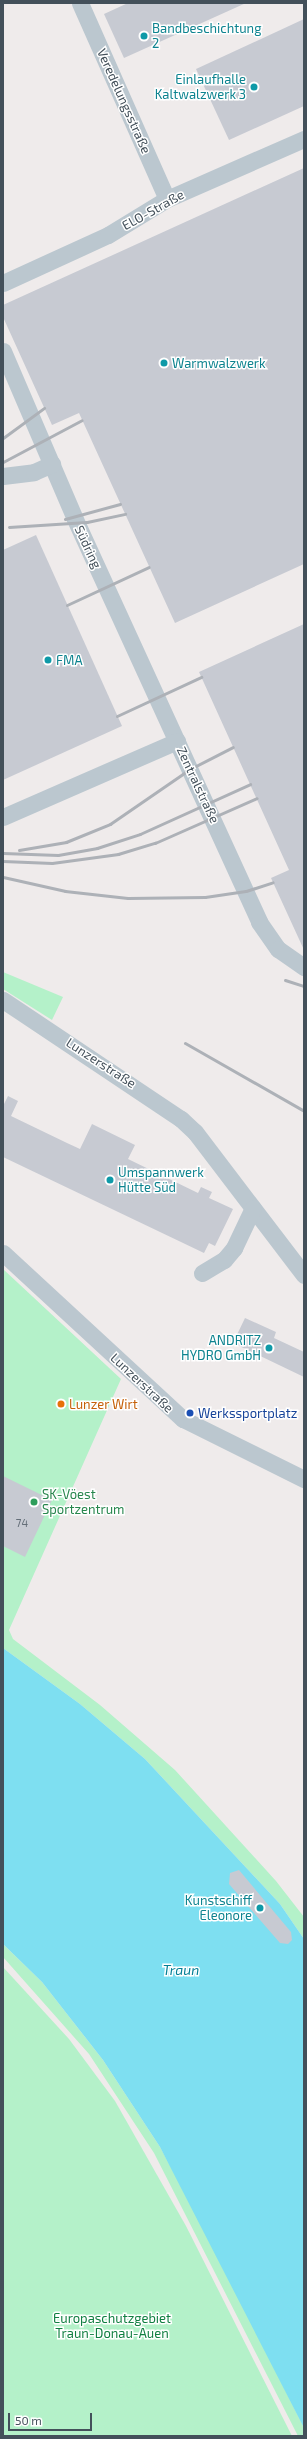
<!DOCTYPE html>
<meta charset="utf-8">
<style>
body{margin:0}
#map{position:relative;width:307px;height:2439px;overflow:hidden;background:#efebeb;font-family:"Exo 2",sans-serif}
div>[style]{position:absolute}
.green>*{inset:0;background:#b4f1c9}
.water>*{inset:0;background:#7edff1}
.building>*{inset:0;background:#c7cad2}
.minor>*{height:17px;margin:-8.5px;padding:0 8.5px;transform-origin:8.5px;border-radius:8.5px;background:#bbc7cf}
.rail>*{height:3px;margin:-1.5px;padding:0 1.5px;transform-origin:1.5px;border-radius:1.5px;background:#adb1b7}
.dots>*{width:11px;height:11px;translate:-50% -50%;box-sizing:border-box;border:2px solid #fff;border-radius:50%}
span{translate:-50% -50%;white-space:nowrap;text-align:center;line-height:1.15;-webkit-text-stroke:3px #fff;paint-order:stroke}
.number-label{font-size:11px;color:#646e78}
.number-label span{-webkit-text-stroke-width:0}
.culture-label{font-size:13px;color:#0d838f}
.left{translate:0 -50%;text-align:left}
.right{translate:-100% -50%;text-align:right}
.street-label{font-size:13px;color:#43505a}
.food-label{font-size:13px;color:#c56008}
.transit-label{font-size:13px;color:#164399}
.leisure-label{font-size:13px;color:#27864d}
.park-label{font-size:13px;color:#107f41}
.water-label{font-size:14px;color:#047f96;font-style:italic}
.frame{position:absolute;inset:0;border:4px solid #43505a;pointer-events:none}
.scale{position:absolute;left:8px;top:2413px;width:84px;height:18px;box-sizing:border-box;border:2px solid #43505a;border-top:0;padding-left:5px;font-size:12px;line-height:14px;white-space:nowrap;color:#43505a;-webkit-text-stroke:3px #fff;paint-order:stroke}
</style>
<div id="map">
<div class="green">
<div style="clip-path:polygon(3px 972px,63px 997px,52px 1020px,3px 989px)"></div>
<div style="clip-path:polygon(3px 1269px,121px 1379px,9px 1630px,13px 1639px,100px 1705px,175px 1770px,276px 1881px,304px 1917px,304px 1939px,280px 1904px,145px 1759px,80px 1704px,3px 1648px)"></div>
<div style="clip-path:polygon(3px 1944px,42px 1982px,103px 2060px,160px 2147px,214px 2246px,304px 2428px,304px 2436px,298px 2436px,154px 2153px,89px 2054px,3px 1957px)"></div>
<div style="clip-path:polygon(3px 1967px,69px 2039px,115px 2101px,186px 2226px,292px 2436px,3px 2436px)"></div>
</div>
<div class="water">
<div style="clip-path:polygon(3px 1648px,80px 1704px,145px 1759px,280px 1904px,304px 1939px,304px 2428px,160px 2147px,103px 2060px,42px 1982px,3px 1944px)"></div>
</div>
<div class="building">
<div style="clip-path:polygon(128px 3px,246px 3px,124px 58px,104px 14px)"></div>
<div style="clip-path:polygon(304px 19px,304px 106px,229px 140px,196px 69px)"></div>
<div style="clip-path:polygon(304px 168px,304px 564px,175px 623px,79px 413px,52px 425px,3px 317px,3px 305px)"></div>
<div style="clip-path:polygon(36px 535px,122px 726px,3px 780px,3px 550px)"></div>
<div style="clip-path:polygon(304px 624px,304px 950px,271px 878px,289px 870px,199px 672px)"></div>
<div style="clip-path:polygon(8px 1096px,18px 1101px,11px 1116px,67px 1143px,80px 1149px,92px 1124px,135px 1145px,128px 1159px,198px 1193px,201px 1187px,212px 1192px,209px 1198px,233px 1209px,215px 1246px,209px 1243px,204px 1253px,3px 1157px,3px 1106px)"></div>
<div style="clip-path:polygon(245px 1318px,276px 1332px,274px 1338px,304px 1352px,304px 1377px,233px 1343px)"></div>
<div style="clip-path:polygon(3px 1476px,52px 1500px,25px 1557px,3px 1546px)"></div>
<div style="clip-path:polygon(239px 1870px,291px 1932px,292px 1940px,288px 1944px,280px 1943px,229px 1884px,230px 1873px)"></div>
</div>
<div class="minor">
<div style="left:80px;top:3px;width:214px;rotate:66.1deg"></div>
<div style="left:3px;top:283px;width:115px;rotate:-24.6deg"></div>
<div style="left:108px;top:235px;width:69px;rotate:-31.4deg"></div>
<div style="left:167px;top:199px;width:150px;rotate:-23.7deg"></div>
<div style="left:3px;top:351px;width:181px;rotate:66.8deg"></div>
<div style="left:74px;top:517px;width:445px;rotate:65.4deg"></div>
<div style="left:259px;top:922px;width:33px;rotate:55deg"></div>
<div style="left:278px;top:949px;width:32px;rotate:35deg"></div>
<div style="left:3px;top:476px;width:31px;rotate:-7deg"></div>
<div style="left:34px;top:472px;width:20px;rotate:-24deg"></div>
<div style="left:3px;top:817px;width:190px;rotate:-23.6deg"></div>
<div style="left:3px;top:1000px;width:214px;rotate:33.8deg"></div>
<div style="left:181px;top:1119px;width:19px;rotate:43deg"></div>
<div style="left:195px;top:1132px;width:180px;rotate:52.7deg"></div>
<div style="left:3px;top:1253px;width:245px;rotate:42.7deg"></div>
<div style="left:183px;top:1419px;width:135px;rotate:26.4deg"></div>
<div style="left:202px;top:1273px;width:26px;rotate:-31deg"></div>
<div style="left:224px;top:1260px;width:16px;rotate:-50deg"></div>
<div style="left:234px;top:1248px;width:44px;rotate:-64.6deg"></div>
</div>
<div class="rail">
<div style="left:3px;top:438px;width:51px;rotate:-36.2deg"></div>
<div style="left:3px;top:462px;width:89px;rotate:-28deg"></div>
<div style="left:65px;top:519px;width:57px;rotate:-15.3deg"></div>
<div style="left:9px;top:527px;width:78px;rotate:-3.7deg"></div>
<div style="left:87px;top:522px;width:39px;rotate:-12deg"></div>
<div style="left:67px;top:605px;width:90px;rotate:-24.9deg"></div>
<div style="left:117px;top:716px;width:93px;rotate:-24.9deg"></div>
<div style="left:19px;top:850px;width:48px;rotate:-9.7deg"></div>
<div style="left:66px;top:842px;width:48px;rotate:-22.2deg"></div>
<div style="left:110px;top:824px;width:97px;rotate:-34.5deg"></div>
<div style="left:190px;top:769px;width:48px;rotate:-27.1deg"></div>
<div style="left:3px;top:853px;width:55px;rotate:2.1deg"></div>
<div style="left:58px;top:855px;width:40px;rotate:-10deg"></div>
<div style="left:97px;top:848px;width:45px;rotate:-18deg"></div>
<div style="left:140px;top:834px;width:121px;rotate:-24.4deg"></div>
<div style="left:3px;top:861px;width:49px;rotate:2.3deg"></div>
<div style="left:52px;top:863px;width:67px;rotate:-7.8deg"></div>
<div style="left:118px;top:854px;width:39px;rotate:-17deg"></div>
<div style="left:155px;top:843px;width:111px;rotate:-23.8deg"></div>
<div style="left:3px;top:877px;width:64px;rotate:12.7deg"></div>
<div style="left:65px;top:891px;width:63px;rotate:6.3deg"></div>
<div style="left:128px;top:898px;width:77px;rotate:-0.7deg"></div>
<div style="left:205px;top:897px;width:41px;rotate:-8.3deg"></div>
<div style="left:246px;top:891px;width:28px;rotate:-18deg"></div>
<div style="left:285px;top:980px;width:20px;rotate:18deg"></div>
<div style="left:185px;top:1043px;width:137px;rotate:29.7deg"></div>
</div>
<div class="dots">
<div style="left:144px;top:36px;background:#0f9aa8"></div>
<div style="left:254px;top:87px;background:#0f9aa8"></div>
<div style="left:164px;top:363px;background:#0f9aa8"></div>
<div style="left:48px;top:660px;background:#0f9aa8"></div>
<div style="left:110px;top:1180px;background:#0f9aa8"></div>
<div style="left:269px;top:1348px;background:#0f9aa8"></div>
<div style="left:61px;top:1404px;background:#e8710a"></div>
<div style="left:190px;top:1413px;background:#1a4fb4"></div>
<div style="left:34px;top:1502px;background:#2e9e5b"></div>
<div style="left:260px;top:1908px;background:#0f9aa8"></div>
</div>
<div class="number-label">
<span style="left:22px;top:1523px">74</span>
</div>
<div class="culture-label">
<span class="left" style="left:152px;top:36px">Bandbeschichtung<br>2</span>
<span class="right" style="left:246px;top:87px">Einlaufhalle<br>Kaltwalzwerk 3</span>
<span class="left" style="left:172px;top:363px">Warmwalzwerk</span>
<span class="left" style="left:56px;top:660px">FMA</span>
<span class="left" style="left:118px;top:1180px">Umspannwerk<br>Hütte Süd</span>
<span class="right" style="left:261px;top:1348px">ANDRITZ<br>HYDRO GmbH</span>
<span class="right" style="left:252px;top:1908px">Kunstschiff<br>Eleonore</span>
</div>
<div class="street-label">
<span style="left:124px;top:101px;rotate:66deg">Veredelungsstraße</span>
<span style="left:153px;top:210px;rotate:-29deg">ELO-Straße</span>
<span style="left:88px;top:547px;rotate:65deg">Südring</span>
<span style="left:198px;top:785px;rotate:65deg">Zentralstraße</span>
<span style="left:101px;top:1063px;rotate:33deg">Lunzerstraße</span>
<span style="left:142px;top:1383px;rotate:43deg">Lunzerstraße</span>
</div>
<div class="food-label">
<span class="left" style="left:69px;top:1404px">Lunzer Wirt</span>
</div>
<div class="transit-label">
<span class="left" style="left:198px;top:1413px">Werkssportplatz</span>
</div>
<div class="leisure-label">
<span class="left" style="left:42px;top:1502px">SK-Vöest<br>Sportzentrum</span>
</div>
<div class="park-label">
<span style="left:112px;top:2326px">Europaschutzgebiet<br>Traun-Donau-Auen</span>
</div>
<div class="water-label">
<span style="left:181px;top:1970px">Traun</span>
</div>
<div class="frame"></div>
<div class="scale">50 m</div>
</div>
